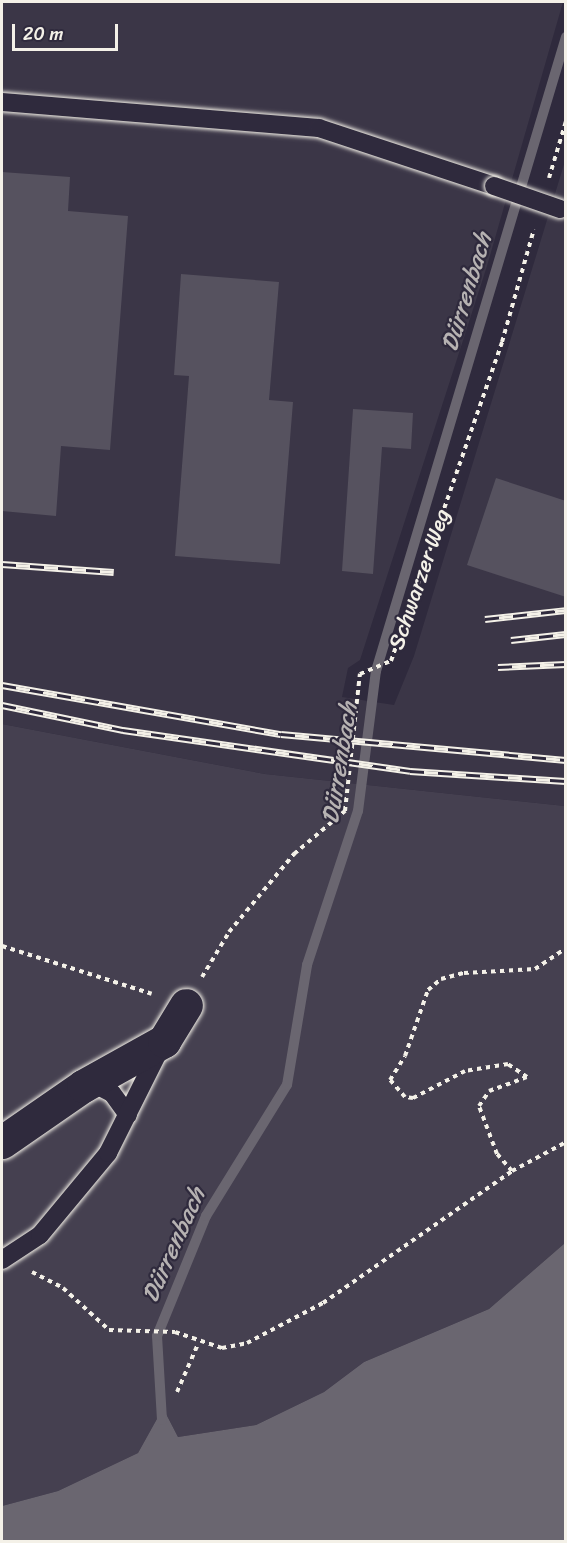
<!DOCTYPE html>
<meta charset="utf-8">
<style>
body{margin:0}
#map{position:relative;width:567px;height:1543px;overflow:hidden;background:#2f2a3d;font-family:Sriracha,sans-serif}
div>[style]{position:absolute}
.built>*{inset:0;background:#3b3647}
.green>*{inset:0;background:#454050}
.water>*{inset:0;background:#6a6670}
.stream>*{height:10px;margin:-5px;padding:0 5px;transform-origin:5px;border-radius:5px;background:#6a6670}
.building>*{inset:0;background:#56525f}
.path>*{height:4px;margin-top:-2px;transform-origin:0;background:repeating-linear-gradient(90deg,#f4f1e8 0 4.5px,transparent 0 9px)}
.roads{filter:drop-shadow(0 0 2px #f4f1e8) drop-shadow(0 0 2px #f4f1e8)}
.lane>*{height:18px;margin:-9px;padding:0 9px;transform-origin:9px;border-radius:9px;background:#2f2a3d}
.street>*{height:33px;margin:-16.5px;padding:0 16.5px;transform-origin:16.5px;border-radius:16.5px;background:#2f2a3d}
.rail>*{height:7px;margin-top:-3.5px;transform-origin:0;background:repeating-linear-gradient(90deg,#2f2a3d 0 14px,#f4f1e8 0 28px);box-sizing:border-box;border-block:2px solid #f4f1e8}
.bridges{filter:drop-shadow(0 0 2px #f4f1e8) drop-shadow(0 0 2px #f4f1e8)}
.lane-bridge>*{height:18px;margin:-9px;padding:0 9px;transform-origin:9px;border-radius:9px;background:#2f2a3d}
span{translate:-50% -50%;white-space:nowrap;text-align:center;line-height:1.15;-webkit-text-stroke:4.5px #2f2a3d;paint-order:stroke}
.street-label{font-size:22px;color:#f4f1e8}
.water-label{font-size:24px;color:#b6b2b2;font-style:italic}
.frame{position:absolute;inset:0;border:3px solid #f4f1e8;pointer-events:none}
.scale{position:absolute;left:12px;top:24px;width:106px;height:27px;box-sizing:border-box;border:3px solid #f4f1e8;border-top:0;padding-left:8px;font-size:18px;line-height:21px;white-space:nowrap;color:#f4f1e8;-webkit-text-stroke:4px #2f2a3d;paint-order:stroke}
</style>
<div id="map">
<div class="built">
<div style="clip-path:polygon(2px 2px,563px 2px,487px 266px,360px 660px,348px 668px,342px 697px,394px 705px,414px 656px,565px 161px,565px 806px,265px 774px,2px 724px)"></div>
</div>
<div class="green">
<div style="clip-path:polygon(2px 724px,265px 774px,565px 806px,565px 1243px,489px 1309px,364px 1362px,324px 1392px,256px 1425px,178px 1437px,163px 1408px,138px 1453px,58px 1491px,2px 1506px)"></div>
</div>
<div class="water">
<div style="clip-path:polygon(565px 1243px,565px 1541px,2px 1541px,2px 1506px,58px 1491px,138px 1453px,163px 1408px,178px 1437px,256px 1425px,324px 1392px,364px 1362px,489px 1309px)"></div>
</div>
<div class="stream">
<div style="left:162px;top:1420px;width:84px;rotate:-93.4deg"></div>
<div style="left:157px;top:1336px;width:130px;rotate:-67.8deg"></div>
<div style="left:206px;top:1216px;width:154px;rotate:-58.3deg"></div>
<div style="left:287px;top:1085px;width:122px;rotate:-80.5deg"></div>
<div style="left:307px;top:965px;width:162px;rotate:-71.7deg"></div>
<div style="left:358px;top:811px;width:141px;rotate:-82.7deg"></div>
<div style="left:376px;top:671px;width:662px;rotate:-73.32deg"></div>
</div>
<div class="building">
<div style="clip-path:polygon(2px 172px,70px 177px,68px 211px,128px 216px,110px 450px,61px 446px,56px 516px,2px 511px)"></div>
<div style="clip-path:polygon(181px 274px,279px 282px,269px 400px,293px 402px,280px 564px,175px 556px,189px 376px,174px 375px)"></div>
<div style="clip-path:polygon(353px 409px,413px 413px,411px 449px,382px 447px,373px 574px,342px 571px)"></div>
<div style="clip-path:polygon(496px 478px,566px 501px,566px 597px,467px 565px)"></div>
</div>
<div class="path">
<div style="left:549px;top:178px;width:59px;rotate:-73.4deg"></div>
<div style="left:2px;top:946px;width:157px;rotate:17.7deg"></div>
<div style="left:202px;top:977px;width:52px;rotate:-59deg"></div>
<div style="left:229px;top:932px;width:102px;rotate:-50.2deg"></div>
<div style="left:294px;top:854px;width:67px;rotate:-40.1deg"></div>
<div style="left:345px;top:811px;width:138px;rotate:-83.8deg"></div>
<div style="left:360px;top:674px;width:34px;rotate:-23deg"></div>
<div style="left:391px;top:661px;width:338px;rotate:-70.8deg"></div>
<div style="left:502px;top:342px;width:117px;rotate:-74.2deg"></div>
<div style="left:512px;top:1171px;width:23px;rotate:-131deg"></div>
<div style="left:497px;top:1154px;width:51px;rotate:-110.6deg"></div>
<div style="left:479px;top:1106px;width:18px;rotate:-56deg"></div>
<div style="left:489px;top:1091px;width:40px;rotate:-20.2deg"></div>
<div style="left:527px;top:1077px;width:23px;rotate:-146deg"></div>
<div style="left:508px;top:1064px;width:44px;rotate:170.8deg"></div>
<div style="left:465px;top:1071px;width:59px;rotate:152.6deg"></div>
<div style="left:413px;top:1098px;width:8px;rotate:-173deg"></div>
<div style="left:405px;top:1097px;width:23px;rotate:-131deg"></div>
<div style="left:390px;top:1080px;width:28px;rotate:-58deg"></div>
<div style="left:405px;top:1056px;width:70px;rotate:-70.8deg"></div>
<div style="left:428px;top:990px;width:17px;rotate:-40deg"></div>
<div style="left:441px;top:979px;width:24px;rotate:-15deg"></div>
<div style="left:464px;top:973px;width:71px;rotate:-3.2deg"></div>
<div style="left:535px;top:969px;width:37px;rotate:-34deg"></div>
<div style="left:32px;top:1272px;width:35px;rotate:27deg"></div>
<div style="left:63px;top:1288px;width:62px;rotate:42.4deg"></div>
<div style="left:109px;top:1330px;width:66px;rotate:1.7deg"></div>
<div style="left:175px;top:1332px;width:50px;rotate:18.8deg"></div>
<div style="left:222px;top:1348px;width:25px;rotate:-11deg"></div>
<div style="left:247px;top:1343px;width:86px;rotate:-27.8deg"></div>
<div style="left:323px;top:1303px;width:231px;rotate:-34.9deg"></div>
<div style="left:512px;top:1171px;width:61px;rotate:-28.2deg"></div>
<div style="left:177px;top:1392px;width:52px;rotate:-66.4deg"></div>
</div>
<div class="roads">
<div class="lane">
<div style="left:2px;top:102px;width:318px;rotate:4.7deg"></div>
<div style="left:319px;top:128px;width:184px;rotate:18.3deg"></div>
<div style="left:85px;top:1086px;width:15px;rotate:4deg"></div>
<div style="left:100px;top:1087px;width:13px;rotate:27deg"></div>
<div style="left:112px;top:1093px;width:27px;rotate:54deg"></div>
<div style="left:2px;top:1260px;width:45px;rotate:-33.3deg"></div>
<div style="left:40px;top:1235px;width:107px;rotate:-50.3deg"></div>
<div style="left:108px;top:1153px;width:121px;rotate:-63.4deg"></div>
</div>
<div class="street">
<div style="left:2px;top:1142px;width:98px;rotate:-34.7deg"></div>
<div style="left:83px;top:1086px;width:93px;rotate:-29.1deg"></div>
<div style="left:164px;top:1041px;width:42px;rotate:-58.6deg"></div>
</div>
</div>
<div class="rail">
<div style="left:2px;top:564px;width:112px;rotate:4.1deg"></div>
<div style="left:485px;top:619px;width:81px;rotate:-6.3deg"></div>
<div style="left:511px;top:640px;width:55px;rotate:-6.2deg"></div>
<div style="left:498px;top:667px;width:68px;rotate:-2.5deg"></div>
<div style="left:2px;top:685px;width:283px;rotate:10deg"></div>
<div style="left:281px;top:734px;width:286px;rotate:5.2deg"></div>
<div style="left:2px;top:705px;width:124px;rotate:11.7deg"></div>
<div style="left:123px;top:730px;width:290px;rotate:8.1deg"></div>
<div style="left:410px;top:771px;width:156px;rotate:3.7deg"></div>
</div>
<div class="bridges">
<div class="lane-bridge">
<div style="left:494px;top:186px;width:70px;rotate:19.2deg"></div>
</div>
</div>
<div class="street-label">
<span style="left:419px;top:579px;rotate:-71deg">Schwarzer Weg</span>
</div>
<div class="water-label">
<span style="left:467px;top:292px;rotate:-73deg">Dürrenbach</span>
<span style="left:340px;top:763px;rotate:-81deg">Dürrenbach</span>
<span style="left:174px;top:1245px;rotate:-66deg">Dürrenbach</span>
</div>
<div class="frame"></div>
<div class="scale">20 m</div>
</div>
